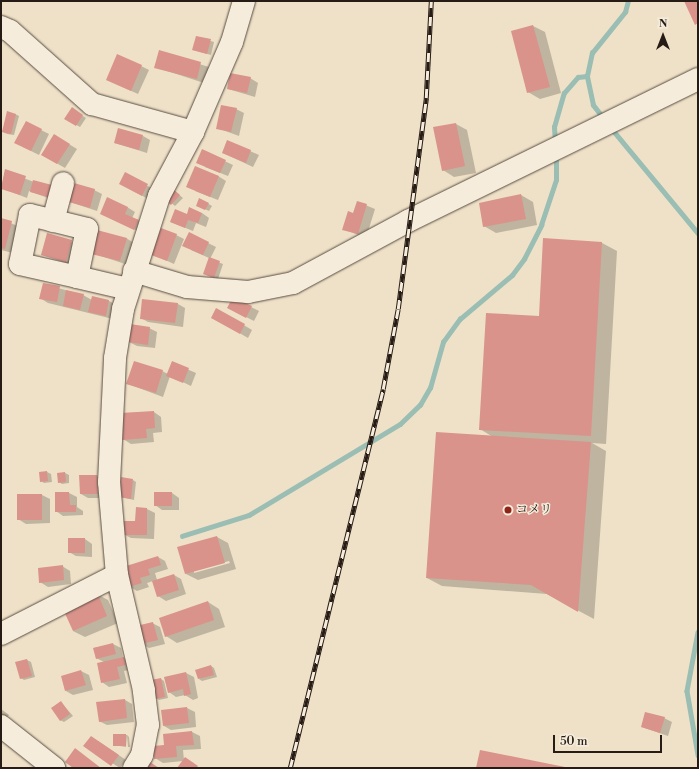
<!DOCTYPE html>
<meta charset="utf-8">
<style>
body{margin:0}
#map{position:relative;width:699px;height:769px;overflow:hidden;background:#efe1c7;font-family:"Libre Bodoni","Noto Serif JP",serif}
div>[style]{position:absolute}
.shadow>*{inset:0;background:#0003}
.stream>*{height:4.5px;margin:-2.25px;padding:0 2.25px;transform-origin:2.25px;border-radius:2.25px;background:#9abeb3}
.building>*{inset:0;background:#d9938b}
.roads{filter:drop-shadow(0 0 1px #584c42) drop-shadow(0 0 1px #584c42)}
.minor>*{height:22px;margin:-11px;padding:0 11px;transform-origin:11px;border-radius:11px;background:#f5ecdb}
.rail>*{height:4.5px;margin-top:-2.25px;transform-origin:0;background:repeating-linear-gradient(90deg,#f5ecdb 0 9px,#261b15 0 18px);box-sizing:border-box;border-block:1px solid #261b15}
.dots>*{width:11px;height:11px;translate:-50% -50%;box-sizing:border-box;border:2px solid #f5ecdb;border-radius:50%}
span{translate:-50% -50%;white-space:nowrap;text-align:center;line-height:1.15;-webkit-text-stroke:3px #f5ecdb;paint-order:stroke}
.poi-label{font-size:12px;color:#261b15}
.left{translate:0 -50%;text-align:left}
.frame{position:absolute;inset:0;border:2px solid #261b15;pointer-events:none}
.north{position:absolute;left:643px;top:16px;width:40px;height:40px;-webkit-text-stroke:3px #f5ecdb;paint-order:stroke;rotate:0deg;font-size:11px;font-weight:700;line-height:16px;text-align:center;color:#261b15}
.north::after{content:'';display:block;margin:auto;width:14px;height:18px;background:#261b15;clip-path:polygon(50% 0,100% 100%,50% 72%,0 100%)}
.scale{position:absolute;left:553px;top:735px;width:109px;height:18px;box-sizing:border-box;border:2px solid #261b15;border-top:0;padding-left:5px;font-size:12px;line-height:14px;white-space:nowrap;color:#261b15;-webkit-text-stroke:3px #f5ecdb;paint-order:stroke}
</style>
<div id="map">
<div class="shadow">
<div style="clip-path:polygon(533px 26px,545px 32px,561px 93px,540px 99px,528px 92px)"></div>
<div style="clip-path:polygon(197px 37px,214px 42px,211px 55px,193px 50px)"></div>
<div style="clip-path:polygon(160px 52px,209px 67px,204px 83px,155px 67px)"></div>
<div style="clip-path:polygon(141px 66px,149px 70px,138px 94px,107px 80px)"></div>
<div style="clip-path:polygon(250px 78px,258px 83px,255px 97px,228px 89px)"></div>
<div style="clip-path:polygon(72px 109px,86px 118px,80px 127px,66px 119px)"></div>
<div style="clip-path:polygon(236px 109px,244px 113px,239px 136px,217px 128px)"></div>
<div style="clip-path:polygon(15px 114px,19px 116px,14px 135px,7px 134px,3px 132px)"></div>
<div style="clip-path:polygon(456px 124px,467px 130px,476px 173px,454px 177px,443px 170px)"></div>
<div style="clip-path:polygon(41px 130px,49px 134px,39px 155px,23px 147px)"></div>
<div style="clip-path:polygon(54px 135px,77px 149px,65px 168px,42px 155px)"></div>
<div style="clip-path:polygon(143px 136px,150px 140px,147px 153px,115px 143px)"></div>
<div style="clip-path:polygon(228px 141px,259px 155px,253px 167px,223px 153px)"></div>
<div style="clip-path:polygon(203px 151px,233px 165px,228px 176px,205px 167px)"></div>
<div style="clip-path:polygon(5px 171px,34px 182px,56px 201px,29px 191px,27px 198px,1px 188px)"></div>
<div style="clip-path:polygon(126px 174px,155px 190px,150px 200px,128px 188px)"></div>
<div style="clip-path:polygon(218px 176px,226px 181px,218px 200px,195px 191px)"></div>
<div style="clip-path:polygon(172px 189px,183px 198px,175px 206px,164px 197px)"></div>
<div style="clip-path:polygon(94px 190px,102px 194px,97px 211px,70px 202px)"></div>
<div style="clip-path:polygon(521px 195px,533px 202px,537px 225px,496px 233px,484px 226px)"></div>
<div style="clip-path:polygon(200px 199px,212px 206px,209px 211px,200px 207px)"></div>
<div style="clip-path:polygon(358px 202px,375px 209px,366px 238px,343px 229px,354px 214px)"></div>
<div style="clip-path:polygon(127px 207px,135px 212px,132px 218px,146px 225px,142px 233px,108px 217px)"></div>
<div style="clip-path:polygon(202px 213px,209px 218px,206px 227px,196px 223px,193px 231px,171px 222px,188px 215px)"></div>
<div style="clip-path:polygon(1px 219px,20px 227px,13px 253px,1px 250px)"></div>
<div style="clip-path:polygon(48px 234px,80px 245px,74px 266px,42px 255px)"></div>
<div style="clip-path:polygon(176px 235px,184px 239px,174px 264px,152px 254px)"></div>
<div style="clip-path:polygon(126px 238px,134px 243px,128px 265px,92px 253px)"></div>
<div style="clip-path:polygon(544px 240px,602px 243px,617px 251px,606px 444px,592px 443px,606px 451px,594px 619px,547px 594px,442px 586px,427px 578px,493px 437px,480px 429px,540px 317px)"></div>
<div style="clip-path:polygon(208px 243px,216px 247px,210px 259px,223px 264px,218px 279px,204px 274px,209px 258px,191px 250px)"></div>
<div style="clip-path:polygon(44px 284px,83px 295px,92px 300px,93px 297px,109px 301px,117px 305px,113px 319px,48px 303px,40px 298px)"></div>
<div style="clip-path:polygon(178px 304px,185px 308px,183px 327px,148px 322px,141px 318px)"></div>
<div style="clip-path:polygon(251px 307px,259px 311px,254px 321px,236px 312px)"></div>
<div style="clip-path:polygon(217px 309px,252px 330px,248px 338px,212px 317px)"></div>
<div style="clip-path:polygon(149px 328px,157px 332px,155px 348px,137px 346px,129px 342px)"></div>
<div style="clip-path:polygon(173px 363px,196px 373px,191px 386px,170px 376px,163px 397px,128px 384px,162px 371px,168px 374px)"></div>
<div style="clip-path:polygon(154px 412px,161px 417px,162px 432px,153px 433px,154px 442px,131px 444px,123px 439px)"></div>
<div style="clip-path:polygon(47px 472px,51px 474px,52px 482px,44px 483px,41px 481px,40px 473px)"></div>
<div style="clip-path:polygon(65px 473px,69px 475px,69px 483px,62px 484px,59px 482px,58px 474px)"></div>
<div style="clip-path:polygon(97px 476px,105px 480px,105px 498px,88px 498px,81px 494px)"></div>
<div style="clip-path:polygon(133px 480px,136px 482px,134px 500px,120px 497px)"></div>
<div style="clip-path:polygon(56px 493px,69px 493px,77px 497px,77px 507px,83px 511px,83px 515px,63px 516px,56px 511px)"></div>
<div style="clip-path:polygon(172px 493px,179px 498px,179px 510px,162px 510px,155px 505px)"></div>
<div style="clip-path:polygon(18px 495px,42px 495px,50px 499px,50px 523px,26px 524px,18px 519px)"></div>
<div style="clip-path:polygon(137px 509px,147px 509px,155px 513px,154px 539px,131px 538px,123px 534px,136px 522px)"></div>
<div style="clip-path:polygon(evenodd,217px 537px,228px 543px,236px 569px,198px 580px,186px 574px,217px 537px,229px 561px,230px 563px,194px 573px,194px 571px,229px 561px)"></div>
<div style="clip-path:polygon(85px 539px,92px 544px,92px 557px,76px 556px,69px 552px)"></div>
<div style="clip-path:polygon(158px 557px,165px 561px,168px 569px,155px 573px,157px 580px,174px 575px,181px 579px,186px 594px,166px 601px,158px 596px,153px 581px,147px 583px,149px 587px,137px 591px,130px 587px)"></div>
<div style="clip-path:polygon(62px 566px,70px 571px,71px 584px,48px 587px,40px 582px)"></div>
<div style="clip-path:polygon(97px 594px,108px 600px,118px 623px,85px 637px,73px 631px)"></div>
<div style="clip-path:polygon(208px 602px,219px 609px,225px 627px,177px 643px,166px 636px)"></div>
<div style="clip-path:polygon(152px 623px,160px 627px,165px 644px,149px 648px,142px 644px)"></div>
<div style="clip-path:polygon(113px 644px,121px 648px,123px 658px,132px 663px,133px 669px,124px 671px,127px 683px,109px 687px,102px 682px,104px 662px,96px 658px,94px 648px)"></div>
<div style="clip-path:polygon(27px 660px,31px 662px,35px 677px,24px 680px,21px 678px)"></div>
<div style="clip-path:polygon(211px 666px,214px 668px,217px 677px,202px 681px,199px 679px)"></div>
<div style="clip-path:polygon(81px 671px,89px 675px,93px 690px,73px 695px,66px 691px)"></div>
<div style="clip-path:polygon(186px 673px,194px 677px,198px 698px,193px 700px,185px 695px,176px 697px,169px 692px)"></div>
<div style="clip-path:polygon(161px 679px,164px 681px,168px 698px,159px 700px,156px 698px)"></div>
<div style="clip-path:polygon(125px 700px,132px 704px,134px 722px,107px 725px,99px 721px)"></div>
<div style="clip-path:polygon(61px 702px,73px 716px,64px 722px,60px 720px)"></div>
<div style="clip-path:polygon(187px 708px,195px 712px,196px 727px,171px 730px,164px 726px)"></div>
<div style="clip-path:polygon(1px 709px,9px 715px,1px 725px)"></div>
<div style="clip-path:polygon(664px 718px,672px 722px,668px 736px,642px 727px)"></div>
<div style="clip-path:polygon(192px 732px,200px 736px,201px 749px,183px 750px,184px 760px,200px 768px,178px 768px,183px 761px,163px 763px,155px 758px,165px 746px)"></div>
<div style="clip-path:polygon(114px 735px,127px 735px,126px 747px,114px 745px)"></div>
<div style="clip-path:polygon(127px 735px,129px 737px,130px 747px,128px 747px)"></div>
<div style="clip-path:polygon(98px 741px,126px 760px,120px 768px,85px 746px)"></div>
</div>
<div class="stream">
<div style="left:603px;top:118px;width:16px;rotate:-128deg"></div>
<div style="left:593px;top:105px;width:30px;rotate:-102deg"></div>
<div style="left:587px;top:76px;width:24px;rotate:-78deg"></div>
<div style="left:592px;top:53px;width:53px;rotate:-51.2deg"></div>
<div style="left:625px;top:12px;width:11px;rotate:-75deg"></div>
<div style="left:612px;top:129px;width:135px;rotate:50.4deg"></div>
<div style="left:555px;top:142px;width:15px;rotate:-94deg"></div>
<div style="left:554px;top:127px;width:35px;rotate:-74deg"></div>
<div style="left:564px;top:93px;width:21px;rotate:-49deg"></div>
<div style="left:578px;top:77px;width:9px;rotate:-6deg"></div>
<div style="left:182px;top:536px;width:70px;rotate:-17.4deg"></div>
<div style="left:249px;top:515px;width:176px;rotate:-31.1deg"></div>
<div style="left:400px;top:424px;width:28px;rotate:-44deg"></div>
<div style="left:420px;top:405px;width:20px;rotate:-60deg"></div>
<div style="left:430px;top:388px;width:48px;rotate:-74.2deg"></div>
<div style="left:443px;top:342px;width:29px;rotate:-54deg"></div>
<div style="left:460px;top:319px;width:68px;rotate:-40.2deg"></div>
<div style="left:512px;top:275px;width:20px;rotate:-53deg"></div>
<div style="left:524px;top:259px;width:38px;rotate:-63deg"></div>
<div style="left:541px;top:225px;width:47px;rotate:-71.6deg"></div>
<div style="left:556px;top:180px;width:24px;rotate:-90deg"></div>
<div style="left:698px;top:632px;width:60px;rotate:100.6deg"></div>
<div style="left:687px;top:691px;width:65px;rotate:80.2deg"></div>
</div>
<div class="building">
<div style="clip-path:polygon(684px 1px,698px 1px,698px 23px,695px 25px)"></div>
<div style="clip-path:polygon(533px 25px,550px 87px,527px 93px,511px 31px)"></div>
<div style="clip-path:polygon(196px 36px,211px 39px,207px 54px,192px 50px)"></div>
<div style="clip-path:polygon(159px 50px,201px 62px,197px 79px,154px 68px)"></div>
<div style="clip-path:polygon(117px 54px,142px 65px,131px 91px,106px 80px)"></div>
<div style="clip-path:polygon(230px 73px,251px 77px,247px 93px,227px 89px)"></div>
<div style="clip-path:polygon(221px 105px,237px 108px,231px 132px,216px 129px)"></div>
<div style="clip-path:polygon(72px 107px,83px 115px,76px 126px,64px 119px)"></div>
<div style="clip-path:polygon(7px 111px,16px 114px,11px 134px,2px 132px)"></div>
<div style="clip-path:polygon(26px 121px,42px 129px,31px 151px,14px 143px)"></div>
<div style="clip-path:polygon(456px 123px,465px 166px,442px 171px,433px 127px)"></div>
<div style="clip-path:polygon(118px 128px,143px 135px,139px 150px,114px 143px)"></div>
<div style="clip-path:polygon(54px 134px,70px 144px,57px 164px,41px 155px)"></div>
<div style="clip-path:polygon(227px 140px,251px 150px,246px 163px,222px 153px)"></div>
<div style="clip-path:polygon(202px 149px,226px 160px,220px 173px,196px 163px)"></div>
<div style="clip-path:polygon(195px 166px,219px 176px,210px 197px,186px 187px)"></div>
<div style="clip-path:polygon(5px 169px,26px 176px,20px 195px,1px 189px)"></div>
<div style="clip-path:polygon(125px 172px,148px 184px,142px 196px,119px 184px)"></div>
<div style="clip-path:polygon(33px 180px,52px 185px,48px 197px,30px 192px)"></div>
<div style="clip-path:polygon(74px 183px,95px 189px,90px 208px,69px 202px)"></div>
<div style="clip-path:polygon(172px 188px,180px 195px,171px 205px,163px 198px)"></div>
<div style="clip-path:polygon(521px 194px,526px 219px,483px 227px,479px 203px)"></div>
<div style="clip-path:polygon(107px 197px,128px 207px,125px 214px,139px 220px,134px 230px,100px 214px)"></div>
<div style="clip-path:polygon(199px 198px,209px 203px,205px 210px,196px 206px)"></div>
<div style="clip-path:polygon(357px 201px,367px 204px,358px 234px,342px 230px,348px 211px,353px 213px)"></div>
<div style="clip-path:polygon(189px 207px,202px 213px,198px 223px,188px 220px,185px 228px,170px 222px,175px 209px,187px 214px)"></div>
<div style="clip-path:polygon(1px 218px,12px 221px,5px 249px,1px 248px)"></div>
<div style="clip-path:polygon(161px 228px,177px 234px,167px 261px,151px 255px)"></div>
<div style="clip-path:polygon(97px 230px,127px 238px,120px 261px,91px 254px)"></div>
<div style="clip-path:polygon(189px 232px,209px 242px,203px 255px,182px 246px)"></div>
<div style="clip-path:polygon(47px 233px,72px 240px,66px 262px,41px 255px)"></div>
<div style="clip-path:polygon(543px 238px,602px 242px,591px 436px,479px 430px,486px 313px,539px 316px)"></div>
<div style="clip-path:polygon(209px 257px,220px 261px,214px 278px,203px 274px)"></div>
<div style="clip-path:polygon(43px 283px,60px 286px,57px 302px,39px 299px)"></div>
<div style="clip-path:polygon(66px 290px,84px 294px,80px 310px,63px 306px)"></div>
<div style="clip-path:polygon(92px 296px,109px 300px,106px 316px,88px 312px)"></div>
<div style="clip-path:polygon(233px 297px,252px 306px,246px 318px,227px 308px)"></div>
<div style="clip-path:polygon(142px 299px,178px 303px,175px 323px,140px 319px)"></div>
<div style="clip-path:polygon(216px 308px,245px 324px,240px 334px,211px 318px)"></div>
<div style="clip-path:polygon(130px 324px,150px 327px,148px 345px,128px 342px)"></div>
<div style="clip-path:polygon(134px 361px,163px 370px,156px 393px,126px 384px)"></div>
<div style="clip-path:polygon(172px 361px,189px 368px,183px 383px,166px 376px)"></div>
<div style="clip-path:polygon(154px 411px,155px 428px,146px 429px,147px 438px,122px 440px,120px 413px)"></div>
<div style="clip-path:polygon(436px 432px,591px 442px,578px 612px,531px 585px,426px 578px)"></div>
<div style="clip-path:polygon(47px 471px,48px 481px,40px 482px,39px 472px)"></div>
<div style="clip-path:polygon(65px 472px,66px 482px,58px 483px,57px 473px)"></div>
<div style="clip-path:polygon(79px 475px,97px 475px,98px 494px,80px 494px)"></div>
<div style="clip-path:polygon(121px 477px,133px 479px,131px 499px,119px 497px)"></div>
<div style="clip-path:polygon(55px 492px,69px 492px,70px 505px,76px 505px,76px 512px,55px 512px)"></div>
<div style="clip-path:polygon(154px 492px,172px 492px,172px 506px,154px 506px)"></div>
<div style="clip-path:polygon(17px 494px,42px 494px,42px 520px,17px 520px)"></div>
<div style="clip-path:polygon(136px 507px,147px 508px,147px 535px,122px 535px,122px 521px,135px 521px)"></div>
<div style="clip-path:polygon(217px 536px,225px 563px,185px 574px,177px 547px)"></div>
<div style="clip-path:polygon(68px 538px,85px 538px,85px 553px,68px 553px)"></div>
<div style="clip-path:polygon(158px 556px,161px 565px,148px 569px,150px 575px,140px 578px,142px 583px,129px 587px,123px 567px)"></div>
<div style="clip-path:polygon(63px 565px,64px 580px,39px 583px,38px 568px)"></div>
<div style="clip-path:polygon(174px 574px,179px 590px,157px 597px,152px 581px)"></div>
<div style="clip-path:polygon(97px 592px,107px 616px,73px 631px,62px 607px)"></div>
<div style="clip-path:polygon(208px 601px,214px 620px,165px 637px,159px 618px)"></div>
<div style="clip-path:polygon(153px 622px,158px 640px,141px 644px,136px 626px)"></div>
<div style="clip-path:polygon(113px 643px,116px 654px,96px 659px,93px 648px)"></div>
<div style="clip-path:polygon(124px 657px,126px 665px,117px 667px,120px 679px,101px 683px,97px 663px)"></div>
<div style="clip-path:polygon(27px 659px,32px 676px,20px 679px,15px 662px)"></div>
<div style="clip-path:polygon(211px 665px,214px 675px,198px 679px,195px 670px)"></div>
<div style="clip-path:polygon(81px 670px,86px 685px,65px 691px,61px 676px)"></div>
<div style="clip-path:polygon(186px 672px,191px 694px,184px 696px,183px 689px,168px 693px,164px 677px)"></div>
<div style="clip-path:polygon(161px 678px,165px 697px,155px 699px,151px 680px)"></div>
<div style="clip-path:polygon(125px 699px,127px 718px,99px 722px,96px 702px)"></div>
<div style="clip-path:polygon(61px 701px,70px 714px,60px 721px,51px 708px)"></div>
<div style="clip-path:polygon(187px 707px,189px 723px,163px 726px,161px 710px)"></div>
<div style="clip-path:polygon(645px 712px,665px 717px,660px 733px,641px 727px)"></div>
<div style="clip-path:polygon(192px 731px,194px 745px,176px 746px,177px 757px,154px 759px,153px 746px,164px 745px,163px 734px)"></div>
<div style="clip-path:polygon(113px 734px,126px 734px,126px 746px,113px 746px)"></div>
<div style="clip-path:polygon(91px 736px,119px 755px,111px 766px,83px 746px)"></div>
<div style="clip-path:polygon(75px 748px,101px 768px,73px 768px,65px 762px)"></div>
<div style="clip-path:polygon(480px 750px,565px 767px,565px 768px,476px 768px)"></div>
<div style="clip-path:polygon(185px 757px,198px 766px,196px 768px,177px 768px)"></div>
<div style="clip-path:polygon(150px 762px,159px 768px,146px 768px)"></div>
</div>
<div class="roads">
<div class="minor">
<div style="left:1px;top:27px;width:10px;rotate:24deg"></div>
<div style="left:10px;top:31px;width:110px;rotate:41.7deg"></div>
<div style="left:92px;top:104px;width:105px;rotate:15.5deg"></div>
<div style="left:53px;top:221px;width:39px;rotate:-75deg"></div>
<div style="left:134px;top:271px;width:55px;rotate:16.8deg"></div>
<div style="left:187px;top:287px;width:61px;rotate:4.7deg"></div>
<div style="left:248px;top:292px;width:46px;rotate:-11.3deg"></div>
<div style="left:293px;top:283px;width:131px;rotate:-28.3deg"></div>
<div style="left:408px;top:221px;width:323px;rotate:-26.1deg"></div>
<div style="left:77px;top:277px;width:49px;rotate:-78.2deg"></div>
<div style="left:87px;top:229px;width:59px;rotate:-166.2deg"></div>
<div style="left:30px;top:215px;width:50px;rotate:101.5deg"></div>
<div style="left:20px;top:264px;width:58px;rotate:12.8deg"></div>
<div style="left:77px;top:277px;width:52px;rotate:13.2deg"></div>
<div style="left:1px;top:634px;width:130px;rotate:-27deg"></div>
<div style="left:1px;top:726px;width:68px;rotate:38.4deg"></div>
<div style="left:134px;top:768px;width:15px;rotate:-58deg"></div>
<div style="left:142px;top:755px;width:31px;rotate:-79deg"></div>
<div style="left:148px;top:725px;width:35px;rotate:-97deg"></div>
<div style="left:144px;top:690px;width:118px;rotate:-103.2deg"></div>
<div style="left:117px;top:575px;width:93px;rotate:-94.9deg"></div>
<div style="left:109px;top:482px;width:124px;rotate:-87.2deg"></div>
<div style="left:115px;top:358px;width:50px;rotate:-80.7deg"></div>
<div style="left:123px;top:309px;width:119px;rotate:-72.3deg"></div>
<div style="left:159px;top:196px;width:72px;rotate:-62deg"></div>
<div style="left:193px;top:132px;width:98px;rotate:-66.6deg"></div>
<div style="left:232px;top:42px;width:43px;rotate:-73.7deg"></div>
</div>
</div>
<div class="rail">
<div style="left:290px;top:768px;width:390px;rotate:-76.2deg"></div>
<div style="left:383px;top:389px;width:81px;rotate:-79.4deg"></div>
<div style="left:398px;top:309px;width:213px;rotate:-82.4deg"></div>
<div style="left:426px;top:98px;width:97px;rotate:-87deg"></div>
</div>
<div class="dots">
<div style="left:508px;top:510px;background:#8f2418"></div>
</div>
<div class="poi-label">
<span class="left" style="left:516px;top:510px">コメリ</span>
</div>
<div class="frame"></div>
<div class="north">N</div>
<div class="scale">50 m</div>
</div>
